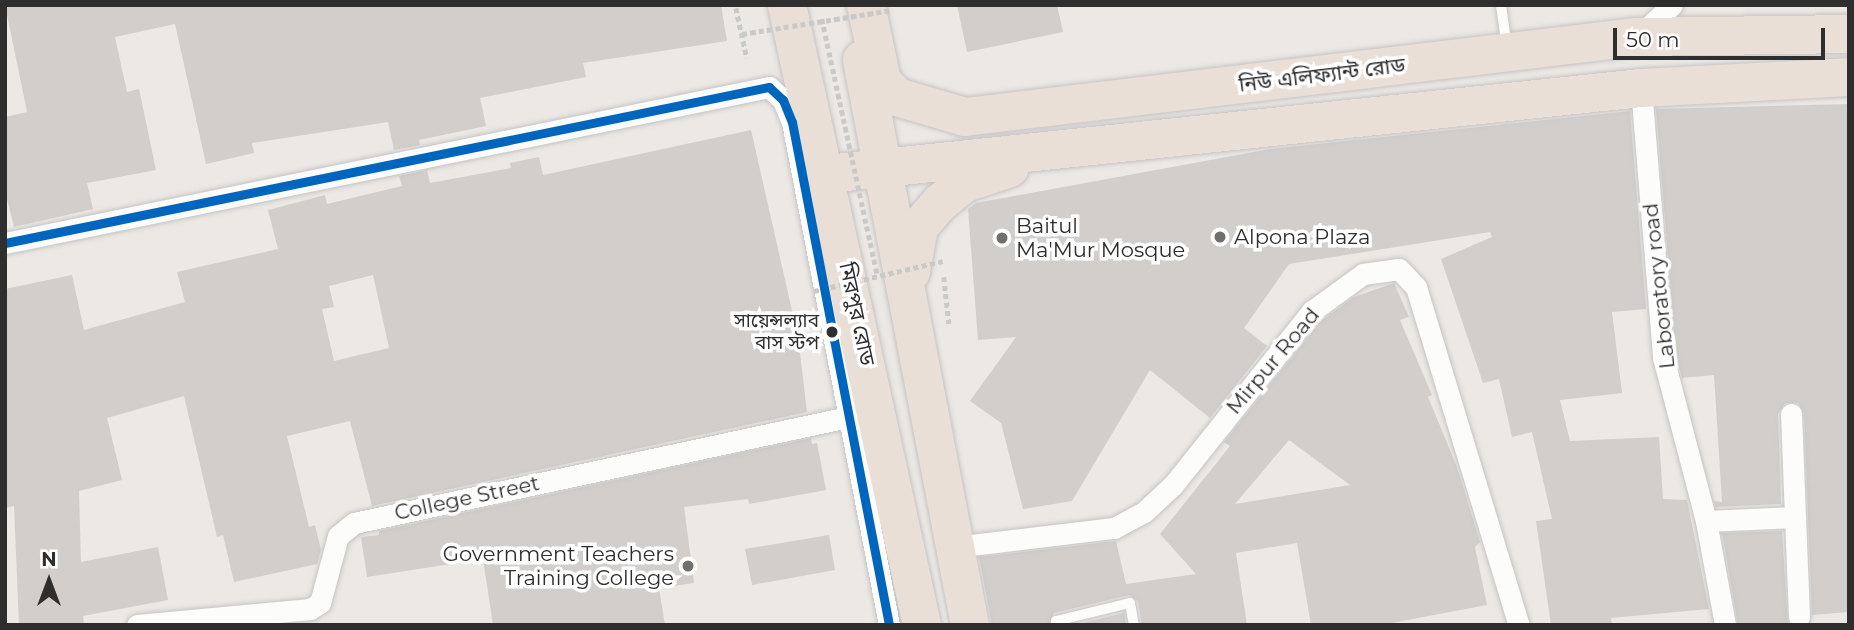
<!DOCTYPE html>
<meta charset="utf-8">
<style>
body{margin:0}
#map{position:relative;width:1854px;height:630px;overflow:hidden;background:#ece8e4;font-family:Montserrat,"Noto Sans Bengali",sans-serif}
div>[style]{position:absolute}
.building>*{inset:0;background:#d1cecb}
.path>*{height:4.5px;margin-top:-2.25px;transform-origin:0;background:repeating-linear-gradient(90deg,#c9c9c8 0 5px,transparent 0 8.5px)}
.roads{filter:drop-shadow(0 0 2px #c5c4c5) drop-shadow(0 0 2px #c5c4c5)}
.lane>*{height:10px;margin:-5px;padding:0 5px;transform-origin:5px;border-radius:5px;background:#fcfcfb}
.street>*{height:21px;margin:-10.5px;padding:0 10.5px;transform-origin:10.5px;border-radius:10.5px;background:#fcfcfb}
.highway>*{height:38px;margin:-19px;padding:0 19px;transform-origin:19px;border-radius:19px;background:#eadfd6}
.path-bridge>*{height:4.5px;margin-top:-2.25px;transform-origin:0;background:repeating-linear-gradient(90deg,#c9c9c8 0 5px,transparent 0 8.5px)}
.bus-1>*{height:9px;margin:-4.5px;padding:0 4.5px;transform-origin:4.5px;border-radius:4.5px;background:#0065bd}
.dots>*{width:19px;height:19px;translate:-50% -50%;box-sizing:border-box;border:4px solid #fff;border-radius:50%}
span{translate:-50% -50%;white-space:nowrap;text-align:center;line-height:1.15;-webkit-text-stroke:7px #fff;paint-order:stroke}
.bus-label{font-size:19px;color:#2e2e2e}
.right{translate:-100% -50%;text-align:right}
.street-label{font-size:21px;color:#2e2e2e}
.poi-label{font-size:21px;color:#2e2e2e}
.left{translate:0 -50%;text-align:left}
.frame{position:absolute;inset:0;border:7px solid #2e2e2e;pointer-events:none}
.north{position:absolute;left:14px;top:546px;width:70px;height:70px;-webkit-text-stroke:5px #fff;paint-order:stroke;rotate:0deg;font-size:19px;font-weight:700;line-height:28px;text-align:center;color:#2e2e2e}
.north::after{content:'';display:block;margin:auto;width:24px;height:32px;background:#2e2e2e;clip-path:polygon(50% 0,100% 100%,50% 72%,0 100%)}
.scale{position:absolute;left:1613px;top:28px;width:212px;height:32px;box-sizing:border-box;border:4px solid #2e2e2e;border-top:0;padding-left:9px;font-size:21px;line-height:24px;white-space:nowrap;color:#2e2e2e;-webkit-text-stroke:5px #fff;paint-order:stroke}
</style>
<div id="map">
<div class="building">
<div style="clip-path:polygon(5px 5px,721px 5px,727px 41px,583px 63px,586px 77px,480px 98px,486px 126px,419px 140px,420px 145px,394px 150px,388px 122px,252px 143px,254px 153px,206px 164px,175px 24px,115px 37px,127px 92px,139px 89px,156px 170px,87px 183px,93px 209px,14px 227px,5px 191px,5px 117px,27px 112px)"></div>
<div style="clip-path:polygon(957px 5px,1057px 5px,1063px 32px,967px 52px)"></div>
<div style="clip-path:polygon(1849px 104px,1849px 612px,1812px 615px,1804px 413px,1798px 403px,1785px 403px,1778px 414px,1781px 504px,1716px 507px,1714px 501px,1722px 502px,1714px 375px,1682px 378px,1676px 355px,1656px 109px)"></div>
<div style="clip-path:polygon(1630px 111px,1646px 309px,1612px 312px,1622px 393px,1560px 400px,1570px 441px,1659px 437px,1663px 499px,1687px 500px,1709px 609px,1611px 618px,1612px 625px,1551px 625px,1536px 521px,1552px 519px,1532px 432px,1512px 437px,1499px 379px,1483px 383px,1441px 259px,1492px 237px,1490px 232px,1289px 264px,1244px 328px,1267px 346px,1210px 418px,1150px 370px,1072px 501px,1023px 509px,1001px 423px,970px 401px,1016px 337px,978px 340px,968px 209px,976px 203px,1270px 149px)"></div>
<div style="clip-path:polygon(evenodd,751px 130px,798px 337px,807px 412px,372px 506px,350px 421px,287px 436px,309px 527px,315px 525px,321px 550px,317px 564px,234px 582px,223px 535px,217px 537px,184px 396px,107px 418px,122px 480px,79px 491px,81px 562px,158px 547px,168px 600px,83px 616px,84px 625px,19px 625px,14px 506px,5px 508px,5px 289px,72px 275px,84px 330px,185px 302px,177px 272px,278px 249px,268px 210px,325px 195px,327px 204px,402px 186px,399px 176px,427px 170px,430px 183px,511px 168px,510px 163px,539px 157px,543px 175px,751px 130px,373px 275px,389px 348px,334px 361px,322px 309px,334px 307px,329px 286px,373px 275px)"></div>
<div style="clip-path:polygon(evenodd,1394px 283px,1409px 317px,1400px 320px,1432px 395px,1428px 397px,1457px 467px,1480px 542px,1475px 547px,1487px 605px,1381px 625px,1311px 625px,1297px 543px,1236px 553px,1247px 625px,1142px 625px,1138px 601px,1129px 595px,1054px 613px,1049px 625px,992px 625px,979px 557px,1116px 541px,1126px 584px,1196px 574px,1160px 534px,1230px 446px,1224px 442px,1321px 321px,1354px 297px,1394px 283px,1289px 440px,1350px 485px,1235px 504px,1289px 440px)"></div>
<div style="clip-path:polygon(811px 438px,812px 444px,817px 443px,826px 490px,749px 504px,748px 499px,684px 507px,694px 583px,659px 588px,665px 625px,493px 625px,483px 559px,367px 577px,361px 537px,379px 535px,379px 531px)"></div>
<div style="clip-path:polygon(1782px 531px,1788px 625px,1738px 625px,1722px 533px)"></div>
<div style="clip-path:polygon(829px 535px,835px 570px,752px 585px,745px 549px)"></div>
<div style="clip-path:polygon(1124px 613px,1126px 625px,1074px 625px)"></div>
</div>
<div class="path">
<div style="left:736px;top:8px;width:51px;rotate:77.6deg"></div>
<div style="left:944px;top:277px;width:47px;rotate:83.9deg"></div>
</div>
<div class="roads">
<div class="lane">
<div style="left:1501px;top:5px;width:43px;rotate:82.1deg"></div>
<div style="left:1057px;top:625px;width:4px;rotate:-104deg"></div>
<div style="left:1056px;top:621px;width:76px;rotate:-13.7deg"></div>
<div style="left:1130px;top:603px;width:22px;rotate:80deg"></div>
</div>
<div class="street">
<div style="left:1639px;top:36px;width:45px;rotate:-43.2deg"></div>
<div style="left:1641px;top:88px;width:270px;rotate:85.3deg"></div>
<div style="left:1663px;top:357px;width:170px;rotate:75.3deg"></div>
<div style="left:1706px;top:521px;width:106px;rotate:79.6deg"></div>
<div style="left:5px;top:243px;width:780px;rotate:-11.54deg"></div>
<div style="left:769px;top:87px;width:19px;rotate:43deg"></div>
<div style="left:783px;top:100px;width:24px;rotate:68deg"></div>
<div style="left:792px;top:122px;width:512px;rotate:79.08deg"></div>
<div style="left:1795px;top:517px;width:100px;rotate:87.7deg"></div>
<div style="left:1706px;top:521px;width:89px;rotate:-2.6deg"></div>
<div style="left:1795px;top:517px;width:103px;rotate:-92.2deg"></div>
<div style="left:954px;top:547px;width:161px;rotate:-6.8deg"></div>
<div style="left:1114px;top:528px;width:34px;rotate:-28deg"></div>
<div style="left:1144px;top:512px;width:40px;rotate:-43deg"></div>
<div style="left:1173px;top:485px;width:223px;rotate:-51.4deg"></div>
<div style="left:1312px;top:311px;width:63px;rotate:-36deg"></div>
<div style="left:1363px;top:274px;width:36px;rotate:-8deg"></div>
<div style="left:1399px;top:269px;width:25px;rotate:47deg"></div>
<div style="left:1416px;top:287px;width:353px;rotate:73.1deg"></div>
<div style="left:137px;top:625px;width:174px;rotate:-5.3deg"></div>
<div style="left:310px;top:609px;width:12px;rotate:-31deg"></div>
<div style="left:320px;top:603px;width:69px;rotate:-75deg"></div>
<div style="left:338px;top:536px;width:21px;rotate:-39deg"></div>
<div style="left:354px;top:523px;width:520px;rotate:-12.11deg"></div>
</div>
<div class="highway">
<div style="left:787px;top:5px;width:635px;rotate:77.72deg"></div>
<div style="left:866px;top:5px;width:78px;rotate:78.1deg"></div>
<div style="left:882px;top:81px;width:22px;rotate:47deg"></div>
<div style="left:897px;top:97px;width:71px;rotate:16.4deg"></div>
<div style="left:965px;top:117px;width:677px;rotate:-6.79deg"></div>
<div style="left:1637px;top:37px;width:212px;rotate:-0.8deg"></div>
<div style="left:862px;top:60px;width:575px;rotate:79.18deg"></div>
<div style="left:827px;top:174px;width:819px;rotate:-6.03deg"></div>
<div style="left:1641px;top:88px;width:208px;rotate:-3deg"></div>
<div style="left:911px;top:272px;width:46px;rotate:-79.9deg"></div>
<div style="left:919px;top:227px;width:32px;rotate:-49deg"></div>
<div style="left:940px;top:203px;width:32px;rotate:-39deg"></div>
<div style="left:965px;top:183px;width:47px;rotate:-18.4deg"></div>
</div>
</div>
<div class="path-bridge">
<div style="left:822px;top:19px;width:261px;rotate:77.8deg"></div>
<div style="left:742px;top:34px;width:152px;rotate:-9.1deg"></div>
<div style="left:814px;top:291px;width:132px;rotate:-13.1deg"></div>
</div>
<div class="bus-1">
<div style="left:5px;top:243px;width:780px;rotate:-11.54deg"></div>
<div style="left:769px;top:87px;width:19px;rotate:43deg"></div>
<div style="left:783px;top:100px;width:24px;rotate:68deg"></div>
<div style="left:792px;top:122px;width:512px;rotate:79.08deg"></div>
</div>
<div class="dots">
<div style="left:1220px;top:237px;background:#706f6e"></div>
<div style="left:1002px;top:238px;background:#706f6e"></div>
<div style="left:832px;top:332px;background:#2e2e2e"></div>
<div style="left:688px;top:566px;background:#706f6e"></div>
</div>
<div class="bus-label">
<span class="right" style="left:819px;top:332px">সায়েন্সল্যাব<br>বাস স্টপ</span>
</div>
<div class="street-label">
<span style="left:1322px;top:75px;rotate:-7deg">নিউ এলিফ্যান্ট রোড</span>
<span style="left:1659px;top:286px;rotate:-96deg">Laboratory road</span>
<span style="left:857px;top:314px;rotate:78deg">মিরপুর রোড</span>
<span style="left:1273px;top:361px;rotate:-50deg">Mirpur Road</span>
<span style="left:467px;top:498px;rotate:-12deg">College Street</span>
</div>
<div class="poi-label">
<span class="left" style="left:1016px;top:238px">Baitul<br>Ma'Mur Mosque</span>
<span class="left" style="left:1234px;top:237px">Alpona Plaza</span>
<span class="right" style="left:674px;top:566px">Government Teachers<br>Training College</span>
</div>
<div class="frame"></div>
<div class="north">N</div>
<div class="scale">50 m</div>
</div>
